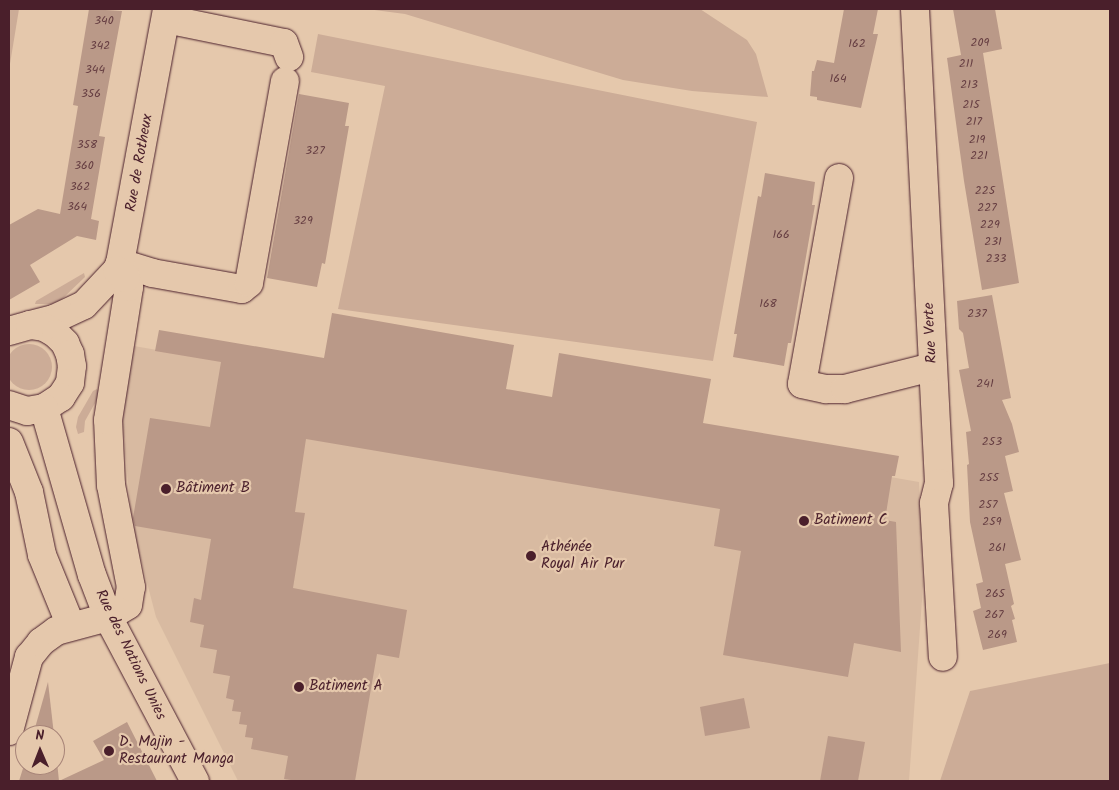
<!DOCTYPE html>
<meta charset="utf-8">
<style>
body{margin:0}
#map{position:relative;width:1119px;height:790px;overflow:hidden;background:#e5c8ac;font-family:Kalam,sans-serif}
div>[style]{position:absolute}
.built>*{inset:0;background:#d8baa1}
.green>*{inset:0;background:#ccac97}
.round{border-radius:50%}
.building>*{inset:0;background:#ba9988}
.roads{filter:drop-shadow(0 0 1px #4a1f2b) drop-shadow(0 0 1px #4a1f2b)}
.minor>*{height:28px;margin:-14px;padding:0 14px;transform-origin:14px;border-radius:14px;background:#e5c8ac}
.dots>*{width:14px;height:14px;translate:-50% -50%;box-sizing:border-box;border:2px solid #e5c8ac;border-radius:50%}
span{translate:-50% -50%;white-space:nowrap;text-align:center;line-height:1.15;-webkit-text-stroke:4.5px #e5c8ac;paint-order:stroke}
.number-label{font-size:12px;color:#663e42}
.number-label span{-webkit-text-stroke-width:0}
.street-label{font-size:15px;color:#4a1f2b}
.poi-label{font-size:15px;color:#4a1f2b}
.left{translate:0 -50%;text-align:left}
.frame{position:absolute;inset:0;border:10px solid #4a1f2b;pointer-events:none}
.north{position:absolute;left:15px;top:725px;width:50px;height:50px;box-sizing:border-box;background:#e5c8ac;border:1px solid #a78478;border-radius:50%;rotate:359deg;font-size:14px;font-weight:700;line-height:20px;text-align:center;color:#4a1f2b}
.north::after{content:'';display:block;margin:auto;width:18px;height:22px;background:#4a1f2b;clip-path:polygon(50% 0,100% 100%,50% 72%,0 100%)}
</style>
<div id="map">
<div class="built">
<div style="clip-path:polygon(134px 346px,919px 482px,923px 586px,909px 781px,238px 781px,156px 617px,132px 525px,122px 415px)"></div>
</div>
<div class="green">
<div style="clip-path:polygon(9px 9px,19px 9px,9px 70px)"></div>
<div style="clip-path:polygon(367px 9px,700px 9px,747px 40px,756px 54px,768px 97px,692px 91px,623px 80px,405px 14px)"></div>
<div style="clip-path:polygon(318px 34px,757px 122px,713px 361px,338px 309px,385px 86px,311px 72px)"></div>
<div style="clip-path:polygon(84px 273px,85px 277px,61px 300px,51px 304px,35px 304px,36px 301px)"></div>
<div class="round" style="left:6px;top:344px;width:46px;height:46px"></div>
<div style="clip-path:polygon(97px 389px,100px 394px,85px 421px,84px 432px,78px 434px,76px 427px,78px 417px,93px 391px)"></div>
<div style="clip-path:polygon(1110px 663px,1110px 781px,940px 781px,970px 691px)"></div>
</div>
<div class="building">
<div style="clip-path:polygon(89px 9px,122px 11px,99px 136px,105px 137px,91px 219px,99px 221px,96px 240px,77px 236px,30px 265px,40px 282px,9px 300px,9px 225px,38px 209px,60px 214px,78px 106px,73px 105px)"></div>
<div style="clip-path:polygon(844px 9px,878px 9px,873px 34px,878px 34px,861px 108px,817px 100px,817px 97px,810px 96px,812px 71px,814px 71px,817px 60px,834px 63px)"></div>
<div style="clip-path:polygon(953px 9px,995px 9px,1002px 49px,983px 53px,1019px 283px,982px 290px,964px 181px,947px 58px,961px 55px)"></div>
<div style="clip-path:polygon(299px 94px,349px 103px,345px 126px,349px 126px,325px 264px,322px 263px,317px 287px,267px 278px)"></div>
<div style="clip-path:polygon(765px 173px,815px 182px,812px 205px,815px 205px,791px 343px,788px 343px,784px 366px,733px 357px,737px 334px,734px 334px,758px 196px,761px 197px)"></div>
<div style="clip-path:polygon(992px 295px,1011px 398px,1002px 400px,1012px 424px,1019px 452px,1005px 456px,1013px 491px,1004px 493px,1021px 560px,1005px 564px,1014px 604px,1011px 606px,1015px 619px,1012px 620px,1017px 642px,983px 650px,973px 611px,981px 608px,976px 584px,983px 582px,970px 522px,967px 465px,969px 464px,966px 432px,971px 431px,959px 370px,969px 368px,963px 333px,959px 329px,957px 301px)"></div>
<div style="clip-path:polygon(332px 313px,514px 345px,506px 389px,552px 397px,559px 353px,711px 379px,703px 423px,899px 456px,895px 476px,892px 476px,885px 520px,896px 522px,901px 652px,854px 643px,848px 677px,723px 655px,741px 551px,714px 546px,720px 509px,306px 439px,295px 512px,305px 513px,293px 588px,407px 610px,399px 658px,377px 654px,355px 781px,298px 781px,284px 779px,288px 756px,251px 749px,253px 738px,245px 737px,247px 725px,239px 724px,241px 712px,232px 711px,234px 700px,226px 698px,230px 676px,213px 673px,217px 650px,200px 647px,204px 625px,190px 622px,194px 598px,201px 600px,211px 539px,135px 526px,133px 518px,150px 418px,210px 427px,221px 362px,155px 351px,159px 330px,324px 358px)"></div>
<div style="clip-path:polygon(48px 682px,54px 735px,33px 735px)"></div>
<div style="clip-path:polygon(744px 698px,750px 728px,705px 736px,700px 707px)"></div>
<div style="clip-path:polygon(127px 722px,157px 781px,19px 781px,25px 762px,25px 765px,55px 765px,55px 742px,59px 781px,104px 760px,93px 741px)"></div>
<div style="clip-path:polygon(828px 736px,865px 742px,858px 781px,820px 781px)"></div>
</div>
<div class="roads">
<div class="minor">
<div style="left:915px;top:9px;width:475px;rotate:87.1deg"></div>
<div style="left:939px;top:483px;width:21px;rotate:104deg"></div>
<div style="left:934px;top:503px;width:154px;rotate:86.7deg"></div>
<div style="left:166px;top:19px;width:120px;rotate:11.5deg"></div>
<div style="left:284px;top:43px;width:15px;rotate:70deg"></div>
<div style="left:839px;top:178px;width:209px;rotate:100.2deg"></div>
<div style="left:802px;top:384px;width:25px;rotate:12deg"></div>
<div style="left:826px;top:389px;width:19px"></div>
<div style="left:845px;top:389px;width:90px;rotate:-14.2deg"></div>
<div style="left:120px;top:263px;width:34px;rotate:17deg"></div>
<div style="left:152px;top:273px;width:91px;rotate:10.1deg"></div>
<div style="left:242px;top:289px;width:9px;rotate:-41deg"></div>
<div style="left:249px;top:283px;width:205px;rotate:-79.9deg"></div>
<div style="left:30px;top:325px;width:25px;rotate:-14deg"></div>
<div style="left:54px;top:319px;width:33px;rotate:-25deg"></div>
<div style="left:84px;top:305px;width:48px;rotate:-46.7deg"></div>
<div style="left:117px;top:270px;width:8px;rotate:-67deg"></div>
<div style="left:120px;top:263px;width:258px;rotate:-79.5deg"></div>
<div style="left:9px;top:331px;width:22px;rotate:-16deg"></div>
<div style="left:30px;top:325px;width:14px;rotate:8deg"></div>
<div style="left:44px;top:327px;width:14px;rotate:30deg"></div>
<div style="left:56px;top:334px;width:13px;rotate:45deg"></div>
<div style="left:65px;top:343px;width:12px;rotate:66deg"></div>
<div style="left:70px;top:354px;width:12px;rotate:81deg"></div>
<div style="left:72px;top:366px;width:17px;rotate:97deg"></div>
<div style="left:70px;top:383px;width:17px;rotate:123deg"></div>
<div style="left:61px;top:397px;width:20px;rotate:147deg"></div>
<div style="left:44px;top:408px;width:17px;rotate:170deg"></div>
<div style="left:27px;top:411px;width:19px;rotate:-162deg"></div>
<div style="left:44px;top:408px;width:174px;rotate:74deg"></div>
<div style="left:92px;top:575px;width:45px;rotate:69.1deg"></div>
<div style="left:108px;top:617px;width:186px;rotate:62.1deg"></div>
<div style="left:9px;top:442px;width:54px;rotate:68.2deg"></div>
<div style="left:29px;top:492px;width:64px;rotate:78.3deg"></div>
<div style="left:42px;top:555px;width:77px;rotate:67.8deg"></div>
<div style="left:9px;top:731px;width:77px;rotate:-74.9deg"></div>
<div style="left:29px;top:657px;width:19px;rotate:-51deg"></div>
<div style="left:41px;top:642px;width:19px;rotate:-36deg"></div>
<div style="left:56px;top:631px;width:54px;rotate:-15.1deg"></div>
<div style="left:108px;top:617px;width:23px;rotate:-31deg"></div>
<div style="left:128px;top:605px;width:18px;rotate:-81deg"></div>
<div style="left:131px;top:587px;width:104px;rotate:-101.1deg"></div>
<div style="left:111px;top:485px;width:65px;rotate:-92.6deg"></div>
<div style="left:108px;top:420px;width:135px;rotate:-81deg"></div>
<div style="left:129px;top:287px;width:9px;rotate:-108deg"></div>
<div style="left:126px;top:278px;width:12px;rotate:-138deg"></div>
</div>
</div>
<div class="dots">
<div style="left:166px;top:489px;background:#4a1f2b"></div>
<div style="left:804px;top:521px;background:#4a1f2b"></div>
<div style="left:531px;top:556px;background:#4a1f2b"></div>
<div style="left:299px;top:687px;background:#4a1f2b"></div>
<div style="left:109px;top:751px;background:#4a1f2b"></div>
</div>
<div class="number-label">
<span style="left:104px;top:21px">340</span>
<span style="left:980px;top:43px">209</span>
<span style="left:857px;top:44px">162</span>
<span style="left:100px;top:46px">342</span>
<span style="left:966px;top:64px">211</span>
<span style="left:95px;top:70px">344</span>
<span style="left:838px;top:79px">164</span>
<span style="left:969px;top:85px">213</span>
<span style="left:91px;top:94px">356</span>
<span style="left:971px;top:105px">215</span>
<span style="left:974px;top:122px">217</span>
<span style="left:977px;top:140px">219</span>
<span style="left:87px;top:145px">358</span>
<span style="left:315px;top:151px">327</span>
<span style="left:979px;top:156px">221</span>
<span style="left:84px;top:166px">360</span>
<span style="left:80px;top:187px">362</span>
<span style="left:985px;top:191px">225</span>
<span style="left:77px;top:207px">364</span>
<span style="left:987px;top:208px">227</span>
<span style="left:303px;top:221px">329</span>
<span style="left:990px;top:225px">229</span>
<span style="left:781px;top:235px">166</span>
<span style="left:993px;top:242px">231</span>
<span style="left:996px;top:259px">233</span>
<span style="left:768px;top:304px">168</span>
<span style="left:977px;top:314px">237</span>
<span style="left:985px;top:384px">241</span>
<span style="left:992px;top:442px">253</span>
<span style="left:989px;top:478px">255</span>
<span style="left:988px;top:505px">257</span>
<span style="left:992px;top:522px">259</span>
<span style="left:997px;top:548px">261</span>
<span style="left:995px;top:594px">265</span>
<span style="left:994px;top:615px">267</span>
<span style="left:997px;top:635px">269</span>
</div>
<div class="street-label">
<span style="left:140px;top:163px;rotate:-80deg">Rue de Rotheux</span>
<span style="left:931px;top:333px;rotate:-93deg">Rue Verte</span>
<span style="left:130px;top:655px;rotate:64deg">Rue des Nations Unies</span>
</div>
<div class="poi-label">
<span class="left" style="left:176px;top:489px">Bâtiment B</span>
<span class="left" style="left:814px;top:521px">Batiment C</span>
<span class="left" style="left:541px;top:556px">Athénée<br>Royal Air Pur</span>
<span class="left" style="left:309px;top:687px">Batiment A</span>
<span class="left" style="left:119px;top:751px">D. Majin -<br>Restaurant Manga</span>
</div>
<div class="frame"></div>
<div class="north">N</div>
</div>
